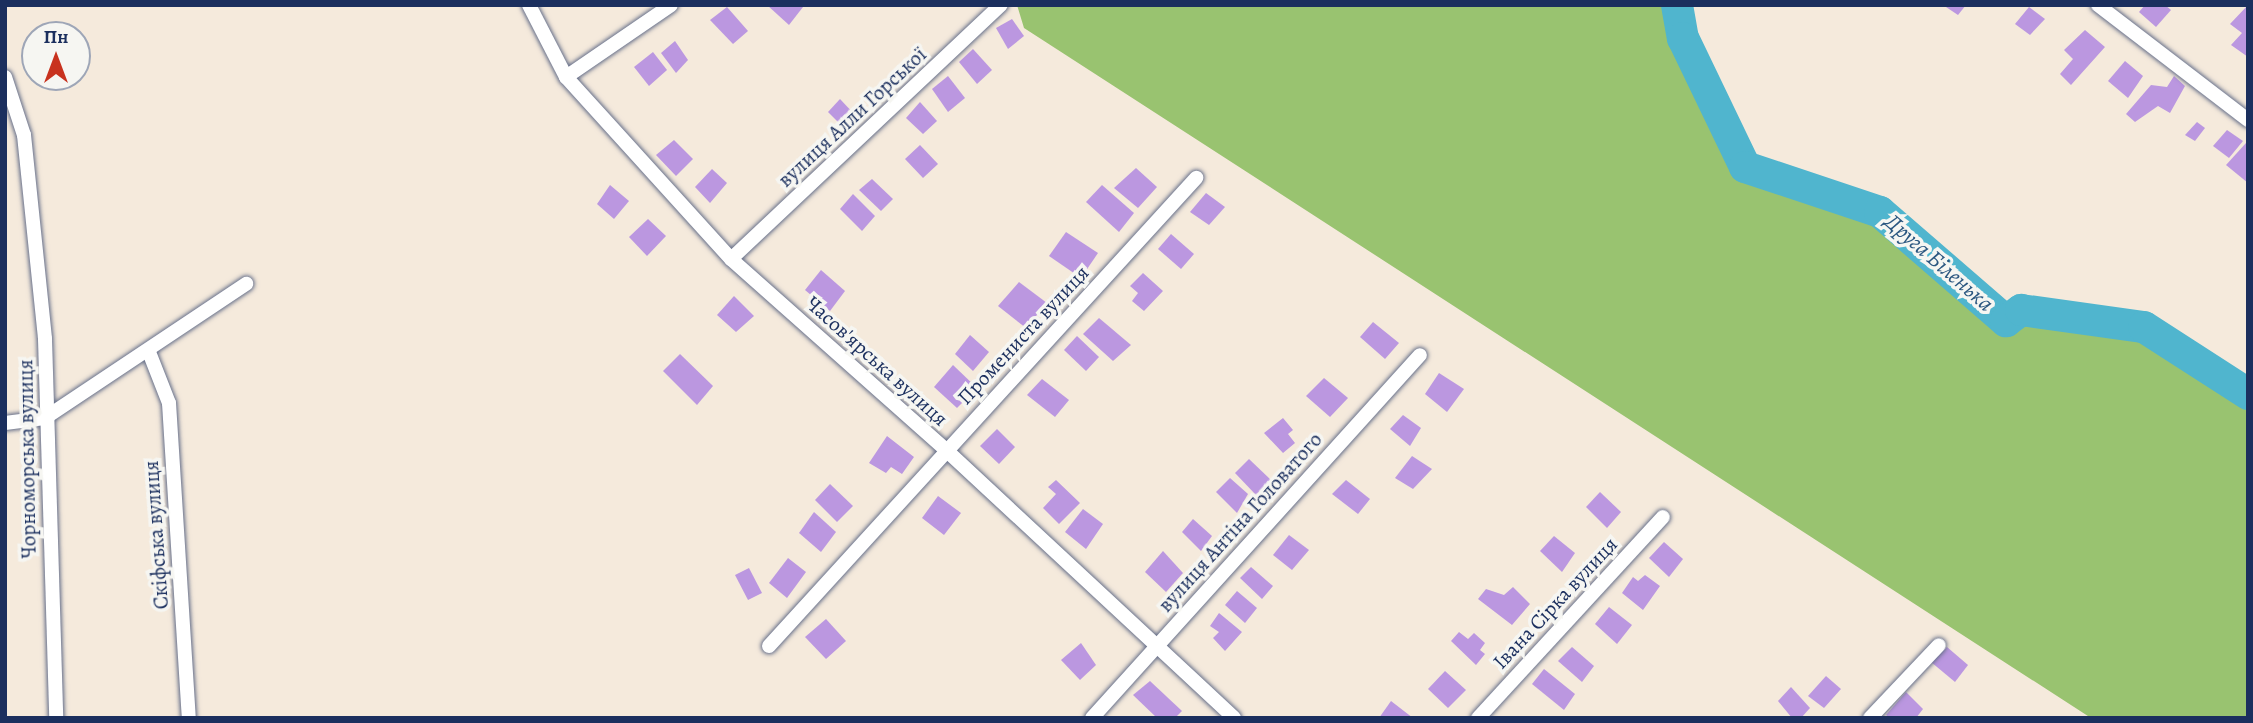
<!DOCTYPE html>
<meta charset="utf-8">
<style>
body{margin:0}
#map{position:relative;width:2253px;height:723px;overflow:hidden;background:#f5eadc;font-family:Alegreya,serif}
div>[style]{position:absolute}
.green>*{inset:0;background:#99c370}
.river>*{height:32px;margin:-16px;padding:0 16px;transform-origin:16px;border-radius:16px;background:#50b5ce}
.building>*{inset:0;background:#bb97e0}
.roads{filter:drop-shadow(0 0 2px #67708a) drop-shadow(0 0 2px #67708a)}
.street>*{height:14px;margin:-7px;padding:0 7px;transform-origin:7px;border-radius:7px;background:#fff}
span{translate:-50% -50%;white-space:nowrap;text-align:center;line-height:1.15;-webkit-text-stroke:7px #f6f6f2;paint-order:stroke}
.street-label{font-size:21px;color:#1b2f5e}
.water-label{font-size:23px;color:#2b5780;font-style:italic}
.frame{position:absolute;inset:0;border:7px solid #1b2f5e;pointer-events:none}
.north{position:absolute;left:21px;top:21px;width:70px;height:70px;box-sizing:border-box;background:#f6f6f2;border:2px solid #9ea6b7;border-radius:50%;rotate:0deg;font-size:19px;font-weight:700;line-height:28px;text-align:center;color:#1b2f5e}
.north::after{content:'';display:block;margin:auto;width:24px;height:32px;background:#c8321e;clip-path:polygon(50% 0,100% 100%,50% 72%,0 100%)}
</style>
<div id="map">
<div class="green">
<div style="clip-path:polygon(1017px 5px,1677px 5px,1683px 38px,1745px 167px,1880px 212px,2006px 321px,2021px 310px,2144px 327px,2248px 394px,2248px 718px,2091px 718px,1024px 28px)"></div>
</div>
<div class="river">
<div style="left:1677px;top:5px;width:34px;rotate:80deg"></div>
<div style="left:1683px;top:38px;width:143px;rotate:64.3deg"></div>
<div style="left:1745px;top:167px;width:142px;rotate:18.4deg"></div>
<div style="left:1880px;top:212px;width:167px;rotate:40.9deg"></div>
<div style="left:2006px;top:321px;width:19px;rotate:-36deg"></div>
<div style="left:2021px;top:310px;width:124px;rotate:7.9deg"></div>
<div style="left:2144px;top:327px;width:124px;rotate:32.8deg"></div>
</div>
<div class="building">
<div style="clip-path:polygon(767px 5px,802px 5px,803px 7px,789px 25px)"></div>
<div style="clip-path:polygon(1943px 5px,1966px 5px,1958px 15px)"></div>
<div style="clip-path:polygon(2145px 5px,2165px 5px,2171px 10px,2156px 27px,2139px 12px)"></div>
<div style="clip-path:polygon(2248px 5px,2248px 57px,2231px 45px,2242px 33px,2230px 24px)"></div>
<div style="clip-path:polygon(727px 7px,748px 31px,733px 44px,710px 20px)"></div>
<div style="clip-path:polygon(2029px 7px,2045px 19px,2030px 35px,2015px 24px)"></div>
<div style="clip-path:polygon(1012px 19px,1024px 36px,1008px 49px,996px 28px)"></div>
<div style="clip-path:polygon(2085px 30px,2105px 47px,2071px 85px,2060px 74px,2073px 59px,2064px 50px)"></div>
<div style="clip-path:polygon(675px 41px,688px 60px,676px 73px,661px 53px)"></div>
<div style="clip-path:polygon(973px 49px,992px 70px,977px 84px,959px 62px)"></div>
<div style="clip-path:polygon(653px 52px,667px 70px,649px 86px,634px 67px)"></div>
<div style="clip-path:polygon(2125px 61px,2143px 76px,2128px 98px,2108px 81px)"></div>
<div style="clip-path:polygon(948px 76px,965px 98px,948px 112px,932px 89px)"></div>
<div style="clip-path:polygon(2174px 76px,2185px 86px,2170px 113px,2158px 106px,2135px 122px,2126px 114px,2151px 85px,2167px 87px)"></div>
<div style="clip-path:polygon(840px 99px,856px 116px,843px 127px,828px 112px)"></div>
<div style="clip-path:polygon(920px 102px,937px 121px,923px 134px,906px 118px)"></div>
<div style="clip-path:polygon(2197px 122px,2205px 128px,2195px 141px,2185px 135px)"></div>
<div style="clip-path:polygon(2227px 130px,2243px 141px,2229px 158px,2213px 146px)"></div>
<div style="clip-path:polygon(674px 140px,693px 159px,676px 176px,656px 155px)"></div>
<div style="clip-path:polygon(2246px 143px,2248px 145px,2248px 183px,2226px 165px)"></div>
<div style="clip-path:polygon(920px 145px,938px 164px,923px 178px,905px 159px)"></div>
<div style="clip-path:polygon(1136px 168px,1157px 187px,1138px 208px,1114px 188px)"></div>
<div style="clip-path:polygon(712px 169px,727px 183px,710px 203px,695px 187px)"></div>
<div style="clip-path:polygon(872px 179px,893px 199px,881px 211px,859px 190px)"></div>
<div style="clip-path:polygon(610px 185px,629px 201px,614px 219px,597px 204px)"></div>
<div style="clip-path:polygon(1102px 185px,1134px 213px,1119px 232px,1086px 202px)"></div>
<div style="clip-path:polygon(1206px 193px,1225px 207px,1209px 225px,1190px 212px)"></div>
<div style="clip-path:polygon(853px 194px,875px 216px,862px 231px,840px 209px)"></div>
<div style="clip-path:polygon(648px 219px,666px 236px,647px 256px,629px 237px)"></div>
<div style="clip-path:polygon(1066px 232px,1098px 253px,1081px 278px,1049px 256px)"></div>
<div style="clip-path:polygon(1171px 234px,1194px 254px,1181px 269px,1158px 249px)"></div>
<div style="clip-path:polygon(821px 270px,845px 291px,830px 311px,805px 290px)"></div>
<div style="clip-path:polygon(1143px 273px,1163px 291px,1144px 311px,1132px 301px,1138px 293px,1130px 286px)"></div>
<div style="clip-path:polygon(1019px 282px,1047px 303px,1026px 328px,998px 306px)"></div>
<div style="clip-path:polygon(734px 296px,754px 316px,736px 332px,717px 315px)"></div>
<div style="clip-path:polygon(1099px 318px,1131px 345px,1113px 361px,1083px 334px)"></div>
<div style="clip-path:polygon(1373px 322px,1399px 343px,1385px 359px,1360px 337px)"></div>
<div style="clip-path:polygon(970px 335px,989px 352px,973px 371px,955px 354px)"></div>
<div style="clip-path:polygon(1077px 336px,1099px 357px,1086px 371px,1064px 350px)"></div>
<div style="clip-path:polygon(680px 354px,713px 386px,697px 405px,663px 371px)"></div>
<div style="clip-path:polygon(953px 365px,977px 388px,957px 408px,934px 387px)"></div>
<div style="clip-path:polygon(1439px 373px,1464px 389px,1447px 412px,1425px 394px)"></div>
<div style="clip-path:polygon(1324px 378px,1348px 398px,1330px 417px,1306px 396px)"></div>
<div style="clip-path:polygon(1042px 379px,1069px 400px,1055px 417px,1027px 395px)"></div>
<div style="clip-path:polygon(1403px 415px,1421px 428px,1410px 446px,1390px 429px)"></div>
<div style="clip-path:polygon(1283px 418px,1293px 430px,1288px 434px,1295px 443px,1283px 453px,1264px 433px)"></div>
<div style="clip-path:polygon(997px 429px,1015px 447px,999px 464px,980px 446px)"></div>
<div style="clip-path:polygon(887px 436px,914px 457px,902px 474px,891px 467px,886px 473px,869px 463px)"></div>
<div style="clip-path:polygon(1412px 456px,1432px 469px,1413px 489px,1395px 478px)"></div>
<div style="clip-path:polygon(1249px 459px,1271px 480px,1256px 495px,1235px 473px)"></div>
<div style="clip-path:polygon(1230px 478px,1248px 494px,1237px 513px,1216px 492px)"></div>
<div style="clip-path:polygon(1056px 480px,1080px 503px,1059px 524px,1043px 508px,1056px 494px,1048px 487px)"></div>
<div style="clip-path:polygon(1346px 480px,1370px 499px,1358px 514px,1332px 494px)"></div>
<div style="clip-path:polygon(830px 484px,853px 506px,837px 522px,815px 500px)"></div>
<div style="clip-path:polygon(1600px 492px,1621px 512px,1607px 528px,1586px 507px)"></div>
<div style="clip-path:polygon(938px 496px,961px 513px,944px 535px,922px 518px)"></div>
<div style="clip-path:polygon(1083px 509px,1103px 524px,1086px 549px,1065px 532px)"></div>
<div style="clip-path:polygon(814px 512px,836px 532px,821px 552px,799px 533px)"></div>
<div style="clip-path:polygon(1193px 519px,1212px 536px,1201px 551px,1182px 532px)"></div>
<div style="clip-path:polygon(1289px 535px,1309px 550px,1292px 570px,1273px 555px)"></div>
<div style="clip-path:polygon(1554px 536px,1575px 553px,1562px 572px,1540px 551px)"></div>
<div style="clip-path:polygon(1664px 542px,1683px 559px,1669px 577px,1649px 558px)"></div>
<div style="clip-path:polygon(1163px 551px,1183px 573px,1166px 592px,1145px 572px)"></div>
<div style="clip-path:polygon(788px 558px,806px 572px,787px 598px,769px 583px)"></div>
<div style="clip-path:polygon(1251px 567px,1273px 586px,1262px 599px,1240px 578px)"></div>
<div style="clip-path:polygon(749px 568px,762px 593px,748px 600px,735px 575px)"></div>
<div style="clip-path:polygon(1645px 575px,1660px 586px,1643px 610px,1622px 593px,1633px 577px,1638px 581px)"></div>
<div style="clip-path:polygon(1513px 587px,1530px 604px,1512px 625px,1478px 599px,1486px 589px,1504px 595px)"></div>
<div style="clip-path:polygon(1237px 591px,1257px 608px,1245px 623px,1225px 605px)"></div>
<div style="clip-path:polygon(1609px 607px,1632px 625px,1617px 644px,1595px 624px)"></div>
<div style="clip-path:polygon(1219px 613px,1242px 632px,1225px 651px,1213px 638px,1219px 632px,1210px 626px)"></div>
<div style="clip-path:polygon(826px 619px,846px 641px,826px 659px,805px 637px)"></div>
<div style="clip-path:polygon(1459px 632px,1468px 639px,1474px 633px,1485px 643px,1480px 650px,1485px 654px,1476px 665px,1451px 641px)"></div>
<div style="clip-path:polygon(1081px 643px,1096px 665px,1080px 680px,1061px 660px)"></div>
<div style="clip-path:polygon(1572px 647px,1594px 666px,1582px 682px,1558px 661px)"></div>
<div style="clip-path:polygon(1947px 647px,1968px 665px,1955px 682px,1931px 662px)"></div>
<div style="clip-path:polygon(1544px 669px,1575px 694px,1564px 710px,1532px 684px)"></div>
<div style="clip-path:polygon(1445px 671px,1466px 690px,1448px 708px,1428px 689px)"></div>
<div style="clip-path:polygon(1826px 676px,1841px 689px,1824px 708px,1808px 696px)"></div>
<div style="clip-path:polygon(1150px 681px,1182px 711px,1175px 718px,1157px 718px,1133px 695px)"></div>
<div style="clip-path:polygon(1791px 687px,1810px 708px,1801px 718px,1792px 718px,1778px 701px)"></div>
<div style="clip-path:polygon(1906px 692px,1923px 709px,1916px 718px,1890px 718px,1886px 715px)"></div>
<div style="clip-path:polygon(1391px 701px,1413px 718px,1379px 718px)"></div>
</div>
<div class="roads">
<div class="street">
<div style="left:529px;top:5px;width:81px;rotate:62.8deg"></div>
<div style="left:566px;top:77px;width:246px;rotate:47.8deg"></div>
<div style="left:731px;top:259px;width:288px;rotate:41.6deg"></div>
<div style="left:946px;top:450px;width:393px;rotate:42.9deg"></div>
<div style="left:2098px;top:5px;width:189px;rotate:37.5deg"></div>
<div style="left:5px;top:77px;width:61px;rotate:71.9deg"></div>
<div style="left:24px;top:135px;width:205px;rotate:84.1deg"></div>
<div style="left:45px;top:339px;width:379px;rotate:88.3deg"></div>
<div style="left:566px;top:77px;width:127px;rotate:-34.4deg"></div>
<div style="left:731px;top:259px;width:371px;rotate:-43.3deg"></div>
<div style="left:149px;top:352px;width:55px;rotate:68.6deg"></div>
<div style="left:169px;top:403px;width:316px;rotate:86.4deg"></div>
<div style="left:5px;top:423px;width:40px;rotate:-7.1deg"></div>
<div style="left:45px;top:418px;width:242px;rotate:-33.7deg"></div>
<div style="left:769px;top:646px;width:634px;rotate:-47.62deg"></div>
<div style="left:1092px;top:718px;width:489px;rotate:-47.9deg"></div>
<div style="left:1478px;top:718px;width:273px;rotate:-47.4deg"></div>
<div style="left:1870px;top:718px;width:100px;rotate:-46.6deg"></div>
</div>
</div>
<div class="street-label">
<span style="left:852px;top:117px;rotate:-43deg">вулиця Алли Горської</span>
<span style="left:1023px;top:335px;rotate:-47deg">Промениста вулиця</span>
<span style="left:877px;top:361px;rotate:42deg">Часов'ярська вулиця</span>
<span style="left:27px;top:459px;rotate:-91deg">Чорноморська вулиця</span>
<span style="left:1240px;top:522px;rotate:-48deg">вулиця Антіна Головатого</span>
<span style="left:156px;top:535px;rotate:-94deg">Скіфська вулиця</span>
<span style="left:1555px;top:603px;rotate:-47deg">Івана Сірка вулиця</span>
</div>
<div class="water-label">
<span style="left:1939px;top:263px;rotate:41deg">Друга Біленька</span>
</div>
<div class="frame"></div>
<div class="north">Пн</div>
</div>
